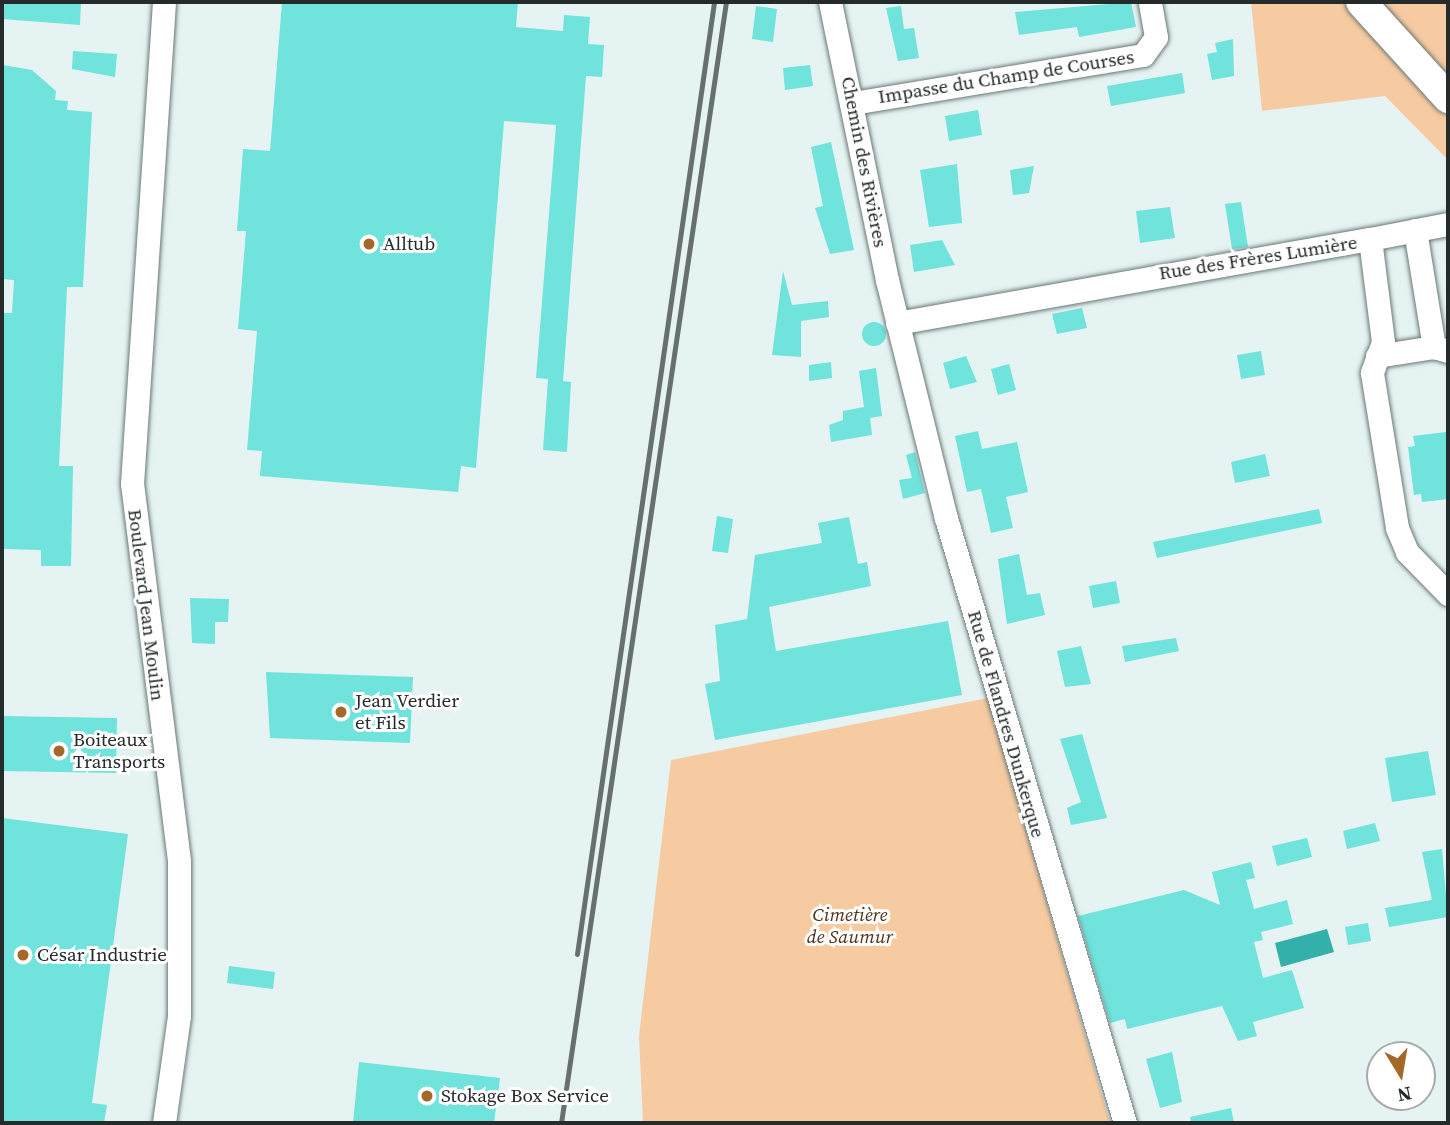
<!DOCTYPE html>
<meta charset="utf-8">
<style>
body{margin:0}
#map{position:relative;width:1450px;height:1125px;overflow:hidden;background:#e5f4f2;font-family:"Source Serif 4",serif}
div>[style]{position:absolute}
.green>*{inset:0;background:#f7cba1}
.water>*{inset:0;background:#33b0aa}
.building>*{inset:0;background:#6fe3dc}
.round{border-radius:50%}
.roads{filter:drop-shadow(0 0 2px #6b7877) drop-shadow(0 0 2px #6b7877)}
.minor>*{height:23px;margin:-11.5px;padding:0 11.5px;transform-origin:11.5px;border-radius:11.5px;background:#fff}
.major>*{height:30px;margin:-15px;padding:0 15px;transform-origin:15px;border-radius:15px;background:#fff}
.rail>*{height:5px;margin:-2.5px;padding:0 2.5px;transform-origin:2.5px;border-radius:2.5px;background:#67706f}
.dots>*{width:19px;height:19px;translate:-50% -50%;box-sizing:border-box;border:4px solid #fff;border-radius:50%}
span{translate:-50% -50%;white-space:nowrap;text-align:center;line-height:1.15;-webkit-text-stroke:6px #fff;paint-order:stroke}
.street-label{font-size:19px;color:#252a2a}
.poi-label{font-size:19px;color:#252a2a}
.left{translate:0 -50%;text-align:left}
.park-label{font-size:19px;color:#4c3218;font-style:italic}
.frame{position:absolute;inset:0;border:4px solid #252a2a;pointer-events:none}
.north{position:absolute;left:1366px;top:1041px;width:70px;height:70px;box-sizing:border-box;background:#fff;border:2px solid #a8aaaa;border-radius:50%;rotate:169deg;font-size:19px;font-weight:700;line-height:28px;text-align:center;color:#252a2a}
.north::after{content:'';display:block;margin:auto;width:24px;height:32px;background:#a46929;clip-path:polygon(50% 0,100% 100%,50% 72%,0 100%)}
</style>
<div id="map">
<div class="green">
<div style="clip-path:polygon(1251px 2px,1448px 2px,1448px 160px,1385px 96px,1262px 111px)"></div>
<div style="clip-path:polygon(988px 698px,1110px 1123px,643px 1123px,639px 1036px,671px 760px)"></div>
</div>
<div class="water">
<div style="clip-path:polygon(1327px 929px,1334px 952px,1281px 967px,1275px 943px)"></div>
</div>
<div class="building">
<div style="clip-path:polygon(2px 2px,81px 2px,80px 25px,2px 19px)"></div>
<div style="clip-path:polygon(282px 2px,518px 2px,516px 27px,563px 31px,564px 15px,590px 17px,588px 44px,604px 45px,602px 77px,586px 76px,563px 381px,571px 382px,567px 452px,543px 450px,548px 379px,536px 378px,556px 125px,504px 121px,476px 468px,461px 466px,458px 492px,260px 476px,262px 451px,247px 450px,257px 331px,238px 329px,246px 231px,237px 231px,243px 149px,270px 151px)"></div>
<div style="clip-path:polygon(1131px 2px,1136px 27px,1079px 37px,1077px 27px,1019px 35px,1015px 12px)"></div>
<div style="clip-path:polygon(756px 6px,777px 9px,773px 42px,752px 39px)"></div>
<div style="clip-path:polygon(901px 6px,904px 29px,914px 28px,919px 58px,898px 61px,886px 8px)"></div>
<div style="clip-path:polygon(1233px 39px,1234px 76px,1212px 80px,1207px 54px,1217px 52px,1215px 43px)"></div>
<div style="clip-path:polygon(73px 51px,117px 54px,115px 77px,72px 69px)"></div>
<div style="clip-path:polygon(3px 65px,32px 70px,56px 91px,55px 100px,68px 101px,67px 110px,92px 112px,83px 287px,67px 287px,59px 466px,73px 466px,71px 566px,41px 566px,41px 550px,2px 549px,2px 313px,12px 313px,14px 280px,2px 279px)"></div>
<div style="clip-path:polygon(810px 65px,813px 86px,785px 90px,783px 68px)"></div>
<div style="clip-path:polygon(1182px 73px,1185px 93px,1111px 106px,1107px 86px)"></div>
<div style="clip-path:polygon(978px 110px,982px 135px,949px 141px,945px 116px)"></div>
<div style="clip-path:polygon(831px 142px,854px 250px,830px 254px,815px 208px,823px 206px,811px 147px)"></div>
<div style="clip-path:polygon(957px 164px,962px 223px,929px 227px,920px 170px)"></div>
<div style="clip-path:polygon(1034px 166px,1029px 193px,1013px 195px,1010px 170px)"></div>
<div style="clip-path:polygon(1241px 202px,1248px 247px,1232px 249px,1225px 204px)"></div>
<div style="clip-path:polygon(1170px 207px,1175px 238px,1140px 243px,1136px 211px)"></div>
<div style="clip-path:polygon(942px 240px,955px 265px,914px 272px,910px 245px)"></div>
<div style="clip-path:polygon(783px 271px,792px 305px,828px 301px,829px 317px,801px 321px,801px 357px,772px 355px)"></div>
<div style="clip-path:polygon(1082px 308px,1087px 328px,1057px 334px,1052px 314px)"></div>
<div class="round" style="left:862px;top:322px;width:24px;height:24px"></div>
<div style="clip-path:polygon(1261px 351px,1265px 375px,1241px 379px,1237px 355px)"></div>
<div style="clip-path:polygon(966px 356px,977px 382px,950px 389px,943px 363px)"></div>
<div style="clip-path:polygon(831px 362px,832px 378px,809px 381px,809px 365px)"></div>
<div style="clip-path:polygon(1009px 364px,1016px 390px,998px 395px,991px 369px)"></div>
<div style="clip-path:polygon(876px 368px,882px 416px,870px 418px,872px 435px,831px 442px,829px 425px,843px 420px,843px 411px,864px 407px,859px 371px)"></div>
<div style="clip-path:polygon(978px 431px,982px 449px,1017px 442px,1028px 492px,1006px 497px,1013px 528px,991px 533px,981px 489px,967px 492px,955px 436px)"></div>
<div style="clip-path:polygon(1446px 432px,1448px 499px,1422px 502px,1421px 494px,1414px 495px,1408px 447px,1415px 446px,1413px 436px)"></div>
<div style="clip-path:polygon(915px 452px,925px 493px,903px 499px,899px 480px,912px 478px,906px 455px)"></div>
<div style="clip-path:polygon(1265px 454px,1270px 476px,1235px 483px,1231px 462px)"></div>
<div style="clip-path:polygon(1319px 509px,1322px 523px,1157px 558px,1153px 542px)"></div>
<div style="clip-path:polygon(717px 516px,733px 519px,728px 553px,712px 551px)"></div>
<div style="clip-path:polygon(849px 517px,858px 564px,867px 562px,871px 586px,769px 607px,776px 651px,948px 621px,962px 695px,715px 740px,705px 684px,720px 681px,715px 625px,747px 619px,755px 555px,822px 543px,818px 523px)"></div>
<div style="clip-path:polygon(1019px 554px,1027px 595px,1040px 593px,1045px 615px,1007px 624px,998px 559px)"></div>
<div style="clip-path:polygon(1116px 581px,1120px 603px,1093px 608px,1089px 586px)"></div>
<div style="clip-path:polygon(190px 598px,229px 599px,228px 622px,215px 622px,215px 644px,192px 643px)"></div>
<div style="clip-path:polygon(1176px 638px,1179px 651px,1125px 662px,1122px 646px)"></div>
<div style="clip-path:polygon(1081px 646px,1091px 684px,1065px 687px,1057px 651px)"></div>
<div style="clip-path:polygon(266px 672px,413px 677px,410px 743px,270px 738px)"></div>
<div style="clip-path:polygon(2px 716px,117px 718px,116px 773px,2px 771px)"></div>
<div style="clip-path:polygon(1082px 734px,1107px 818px,1071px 825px,1067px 808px,1081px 802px,1060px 739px)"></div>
<div style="clip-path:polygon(1428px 751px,1436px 795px,1392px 802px,1385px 758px)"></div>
<div style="clip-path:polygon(2px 818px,128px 834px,92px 1103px,107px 1105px,104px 1123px,2px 1123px)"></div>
<div style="clip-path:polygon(1375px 823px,1380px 841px,1347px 849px,1343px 831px)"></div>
<div style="clip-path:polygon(1307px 838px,1312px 857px,1277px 866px,1272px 846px)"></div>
<div style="clip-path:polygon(1442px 849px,1448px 917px,1389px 927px,1385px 908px,1432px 900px,1422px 852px)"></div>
<div style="clip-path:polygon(1251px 862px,1255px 878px,1246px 880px,1254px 909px,1287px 900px,1293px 924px,1261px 932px,1263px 940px,1254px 942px,1263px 978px,1292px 970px,1304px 1008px,1253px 1022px,1257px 1036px,1238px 1041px,1222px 1006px,1127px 1029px,1125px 1019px,1110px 1023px,1078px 916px,1184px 890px,1220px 905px,1212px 872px)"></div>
<div style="clip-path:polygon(1368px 923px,1371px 941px,1348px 945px,1345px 927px)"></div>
<div style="clip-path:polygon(229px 966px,275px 972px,273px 989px,227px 983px)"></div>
<div style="clip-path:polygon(1172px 1052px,1182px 1102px,1160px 1108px,1146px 1059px)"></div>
<div style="clip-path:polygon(359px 1062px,500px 1078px,494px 1123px,353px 1123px)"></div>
<div style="clip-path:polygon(1231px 1108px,1234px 1123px,1191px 1123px,1190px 1117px)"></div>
</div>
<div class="roads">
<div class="minor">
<div style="left:164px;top:2px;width:482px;rotate:93.8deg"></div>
<div style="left:132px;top:483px;width:381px;rotate:82.9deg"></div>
<div style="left:179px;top:861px;width:155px;rotate:90deg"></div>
<div style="left:179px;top:1016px;width:108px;rotate:98deg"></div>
<div style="left:830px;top:2px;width:284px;rotate:78.4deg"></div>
<div style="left:887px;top:280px;width:245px;rotate:76.1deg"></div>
<div style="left:946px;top:518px;width:631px;rotate:73.52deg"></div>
<div style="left:853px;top:103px;width:294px;rotate:-9.4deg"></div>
<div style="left:1143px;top:55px;width:22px;rotate:-54deg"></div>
<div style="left:1156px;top:37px;width:36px;rotate:-100deg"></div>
<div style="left:1415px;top:230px;width:119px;rotate:80.8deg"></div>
<div style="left:1434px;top:347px;width:15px;rotate:16deg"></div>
<div style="left:1370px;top:239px;width:79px;rotate:-10.9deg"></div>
<div style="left:897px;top:323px;width:480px;rotate:-10.1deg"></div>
<div style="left:1370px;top:239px;width:104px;rotate:82.8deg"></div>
<div style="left:1383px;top:342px;width:33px;rotate:110deg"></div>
<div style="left:1372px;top:373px;width:157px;rotate:80.8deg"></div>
<div style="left:1397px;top:528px;width:26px;rotate:67deg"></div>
<div style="left:1407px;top:552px;width:59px;rotate:45.7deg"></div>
<div style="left:1377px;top:356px;width:58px;rotate:-9deg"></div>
</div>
<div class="major">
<div style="left:1361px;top:2px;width:130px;rotate:47.8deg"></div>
</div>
</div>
<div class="rail">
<div style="left:577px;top:954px;width:962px;rotate:-81.81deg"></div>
<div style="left:561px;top:1123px;width:1133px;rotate:-81.63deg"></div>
</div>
<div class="dots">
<div style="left:369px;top:244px;background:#a46929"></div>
<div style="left:341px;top:712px;background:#a46929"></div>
<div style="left:59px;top:751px;background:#a46929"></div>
<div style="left:23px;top:955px;background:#a46929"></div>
<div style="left:427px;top:1096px;background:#a46929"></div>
</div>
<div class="street-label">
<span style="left:1006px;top:77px;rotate:-9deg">Impasse du Champ de Courses</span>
<span style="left:864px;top:162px;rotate:79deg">Chemin des Rivières</span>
<span style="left:1258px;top:258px;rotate:-9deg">Rue des Frères Lumière</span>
<span style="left:146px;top:605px;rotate:83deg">Boulevard Jean Moulin</span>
<span style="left:1006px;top:724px;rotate:74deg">Rue de Flandres Dunkerque</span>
</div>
<div class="poi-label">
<span class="left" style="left:383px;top:244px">Alltub</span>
<span class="left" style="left:355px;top:712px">Jean Verdier<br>et Fils</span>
<span class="left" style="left:73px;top:751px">Boiteaux<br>Transports</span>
<span class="left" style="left:37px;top:955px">César Industrie</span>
<span class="left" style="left:441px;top:1096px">Stokage Box Service</span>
</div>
<div class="park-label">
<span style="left:850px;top:926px">Cimetière<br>de Saumur</span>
</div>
<div class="frame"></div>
<div class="north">N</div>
</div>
